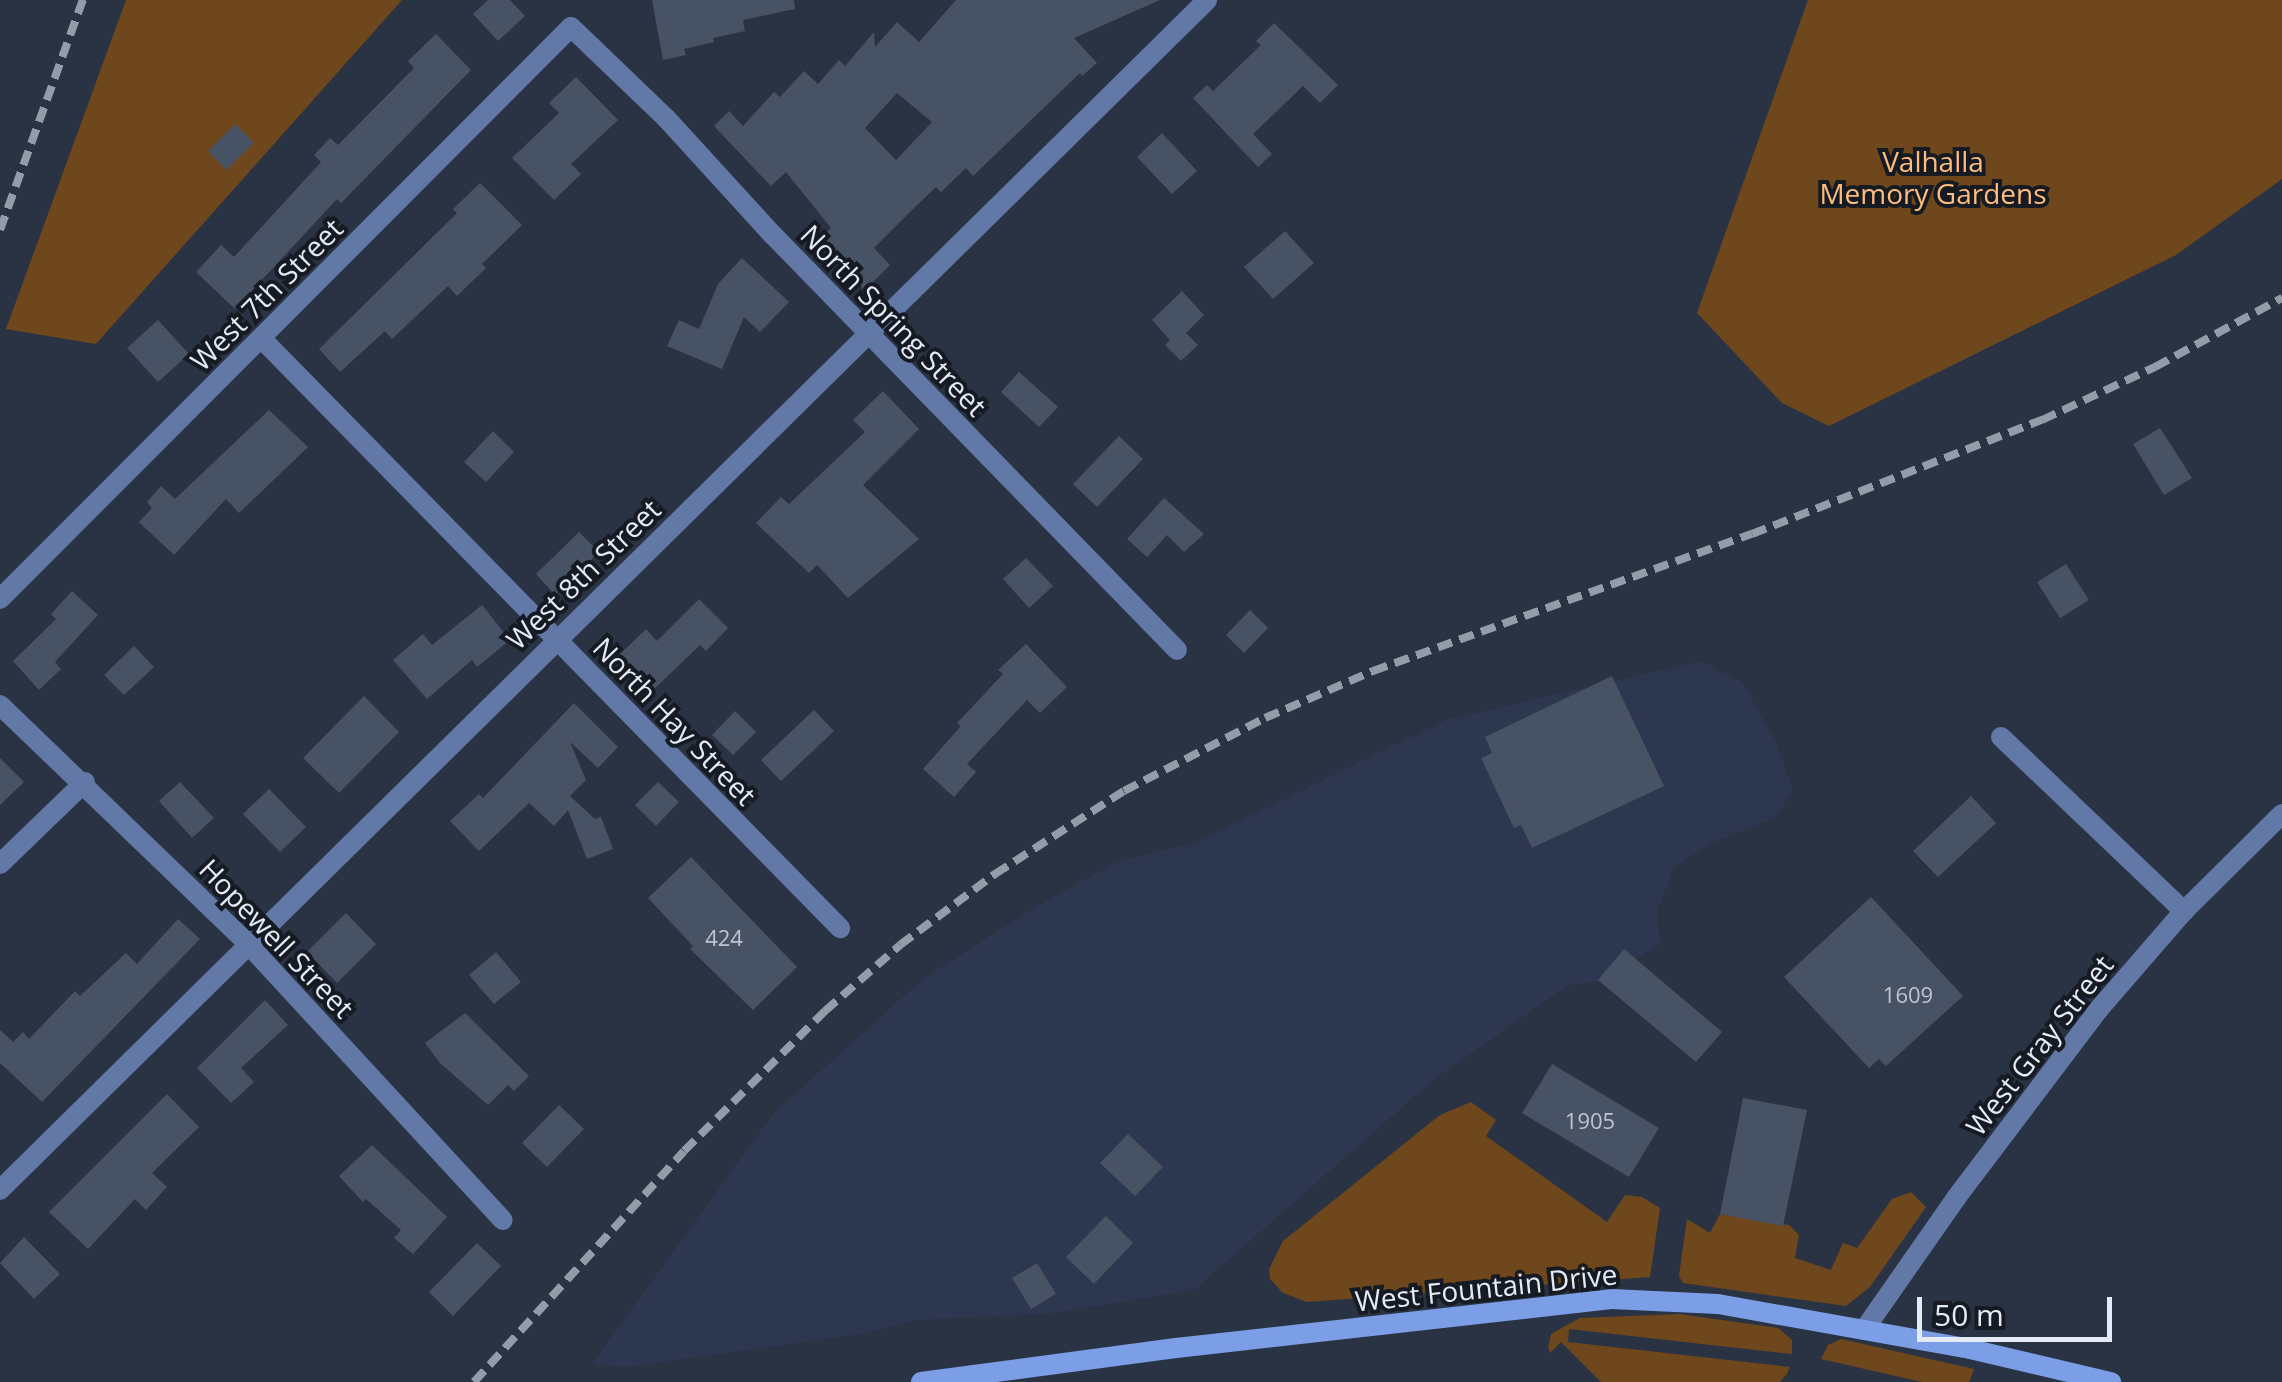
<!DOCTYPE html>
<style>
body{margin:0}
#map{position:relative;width:2282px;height:1382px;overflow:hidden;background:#2a3344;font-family:"Open Sans",sans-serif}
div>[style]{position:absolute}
.built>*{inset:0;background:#2d3850}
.green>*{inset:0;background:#6f471d}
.building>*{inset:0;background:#485265}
.street>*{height:20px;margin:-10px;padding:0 10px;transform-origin:10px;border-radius:10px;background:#6278a6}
.secondary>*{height:20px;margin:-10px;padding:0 10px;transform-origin:10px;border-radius:10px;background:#7b9ee7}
.rail>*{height:8px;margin-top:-4px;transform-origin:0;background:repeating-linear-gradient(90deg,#949ba9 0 15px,transparent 0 23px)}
span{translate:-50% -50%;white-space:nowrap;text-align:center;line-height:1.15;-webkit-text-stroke:8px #161a22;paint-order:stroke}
.number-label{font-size:22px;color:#bdc4d2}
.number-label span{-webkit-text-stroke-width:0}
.park-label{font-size:28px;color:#febc7d}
.street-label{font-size:28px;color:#e4eaf6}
.scale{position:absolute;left:1917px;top:1297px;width:195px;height:45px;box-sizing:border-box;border:5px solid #e4eaf6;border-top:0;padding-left:12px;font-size:30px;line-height:35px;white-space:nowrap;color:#e4eaf6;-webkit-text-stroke:8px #161a22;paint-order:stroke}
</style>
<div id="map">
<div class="built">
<div style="clip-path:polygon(1701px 661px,1742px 682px,1776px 742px,1793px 790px,1776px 817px,1716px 841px,1674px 866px,1658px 911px,1660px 944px,1601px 981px,1568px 985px,1432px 1081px,1194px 1290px,1046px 1314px,914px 1320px,867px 1333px,627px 1367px,592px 1364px,773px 1114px,922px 980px,1035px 907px,1117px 862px,1195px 843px,1446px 720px)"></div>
</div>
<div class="green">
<div style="clip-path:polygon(126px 0,402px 0,96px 344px,6px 329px)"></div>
<div style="clip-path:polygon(1808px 0,2282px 0,2282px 179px,2176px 255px,1829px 426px,1782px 403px,1697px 313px)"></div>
<div style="clip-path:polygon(1471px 1102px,1496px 1120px,1486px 1136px,1607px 1222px,1625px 1195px,1642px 1197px,1660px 1208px,1650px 1277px,1307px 1302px,1283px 1293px,1270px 1279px,1269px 1269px,1283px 1241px,1440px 1115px)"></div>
<div style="clip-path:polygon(1911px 1192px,1926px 1207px,1870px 1287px,1846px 1306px,1683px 1283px,1679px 1276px,1687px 1219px,1710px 1233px,1720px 1214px,1789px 1225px,1799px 1235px,1795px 1258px,1831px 1270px,1843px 1243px,1857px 1248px,1892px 1199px)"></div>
<div style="clip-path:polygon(1680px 1314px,1778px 1328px,1792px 1340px,1792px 1354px,1569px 1329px,1568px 1342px,1790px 1367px,1787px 1374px,1780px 1382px,1601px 1382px,1561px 1342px,1550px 1353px,1548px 1347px,1551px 1334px,1580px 1318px)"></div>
<div style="clip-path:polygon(1841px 1339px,1974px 1369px,1969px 1382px,1922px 1382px,1821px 1359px,1828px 1345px)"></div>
</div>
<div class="building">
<div style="clip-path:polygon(488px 0,510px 0,525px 16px,498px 41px,473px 14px)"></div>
<div style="clip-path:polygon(652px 0,794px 0,795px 9px,743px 20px,745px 31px,713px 38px,714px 42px,684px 49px,686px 55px,663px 60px)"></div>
<div style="clip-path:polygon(evenodd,956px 0,1160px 0,1074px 38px,1097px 63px,1082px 76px,1080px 73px,973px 176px,966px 168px,941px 192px,936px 187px,913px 209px,874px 248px,890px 265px,865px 290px,816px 243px,831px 228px,786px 172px,771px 186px,714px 126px,729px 111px,743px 126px,774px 92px,780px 97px,804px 71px,818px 84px,839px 60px,845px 66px,874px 32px,875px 47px,897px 22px,919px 42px,956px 0,897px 93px,932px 122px,896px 160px,865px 128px,897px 93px)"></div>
<div style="clip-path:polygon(1274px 23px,1338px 85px,1320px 103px,1303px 86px,1253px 134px,1272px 154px,1258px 167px,1193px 98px,1207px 85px,1213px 91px,1261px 45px,1256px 41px)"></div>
<div style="clip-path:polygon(436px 34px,471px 70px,341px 203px,337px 199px,235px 309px,196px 272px,221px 245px,234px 257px,321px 162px,314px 155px,330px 138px,338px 145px,414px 68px,408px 61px)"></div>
<div style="clip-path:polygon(576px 77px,618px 120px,571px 164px,581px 174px,554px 200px,512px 158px,559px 113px,549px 103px)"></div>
<div style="clip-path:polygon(235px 124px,254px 143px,226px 170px,208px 151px)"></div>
<div style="clip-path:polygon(1162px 133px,1197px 171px,1172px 194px,1137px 157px)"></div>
<div style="clip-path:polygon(480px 183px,522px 225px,482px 264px,486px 268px,457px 296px,448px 286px,392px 339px,385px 331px,340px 372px,319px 349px,457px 213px,453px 209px)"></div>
<div style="clip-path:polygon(1285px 231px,1314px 263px,1273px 299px,1244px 267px)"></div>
<div style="clip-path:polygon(742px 258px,789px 302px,760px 332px,744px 317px,722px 369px,667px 346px,679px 320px,699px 329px,718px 284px)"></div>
<div style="clip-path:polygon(1182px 291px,1204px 315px,1186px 333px,1198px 345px,1181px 361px,1165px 345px,1170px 340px,1152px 320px)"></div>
<div style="clip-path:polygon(158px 320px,189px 354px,158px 382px,127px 348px)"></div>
<div style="clip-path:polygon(1019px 372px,1058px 407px,1039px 427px,1001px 392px)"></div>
<div style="clip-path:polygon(883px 391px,919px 429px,863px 485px,919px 539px,848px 598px,817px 565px,809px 573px,756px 523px,781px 497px,789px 504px,865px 432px,853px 420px)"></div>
<div style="clip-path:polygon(269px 410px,308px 447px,239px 513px,226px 499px,174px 555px,139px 522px,152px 508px,147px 502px,161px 486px,175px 499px)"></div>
<div style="clip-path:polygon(2160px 428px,2192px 478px,2164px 495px,2133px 444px)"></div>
<div style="clip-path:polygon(493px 431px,514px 452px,486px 482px,464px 462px)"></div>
<div style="clip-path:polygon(1119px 436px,1143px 459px,1097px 507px,1073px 484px)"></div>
<div style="clip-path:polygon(1164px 498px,1204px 534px,1184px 552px,1167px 535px,1147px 557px,1127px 539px)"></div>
<div style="clip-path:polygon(579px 532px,599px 552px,555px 595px,536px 574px)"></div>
<div style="clip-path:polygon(1026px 558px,1053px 586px,1029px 608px,1003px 579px)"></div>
<div style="clip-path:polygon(2066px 564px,2089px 600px,2060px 618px,2037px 582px)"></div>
<div style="clip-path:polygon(72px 591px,98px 615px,55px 662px,61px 669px,39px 690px,13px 661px,56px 619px,51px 614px)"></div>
<div style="clip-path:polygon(699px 599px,728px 628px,706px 651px,700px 645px,652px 691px,618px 656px,646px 629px,657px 641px)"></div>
<div style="clip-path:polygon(482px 605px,510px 640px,477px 667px,472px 660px,427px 699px,393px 660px,423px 634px,432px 645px)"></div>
<div style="clip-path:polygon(1250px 610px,1268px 628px,1244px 653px,1226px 635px)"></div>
<div style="clip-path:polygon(1026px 644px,1067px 687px,1040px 713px,1027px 700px,967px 764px,976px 772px,954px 797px,923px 769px,961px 726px,957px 723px,1003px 674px,998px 670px)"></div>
<div style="clip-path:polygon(134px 646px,154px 667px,124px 695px,104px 675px)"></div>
<div style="clip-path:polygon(1612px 676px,1664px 786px,1532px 848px,1521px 825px,1514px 828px,1481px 758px,1492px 753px,1485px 737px)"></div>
<div style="clip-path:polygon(364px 696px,399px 732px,339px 793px,303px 758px)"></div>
<div style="clip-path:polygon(574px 703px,618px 747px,598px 768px,570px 742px,586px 780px,570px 796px,595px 819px,601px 817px,613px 849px,587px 859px,568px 810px,554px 826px,529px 803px,479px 851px,450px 821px,479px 794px,483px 798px)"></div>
<div style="clip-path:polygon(814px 710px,834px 731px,781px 781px,761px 760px)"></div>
<div style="clip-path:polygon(735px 711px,756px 732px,733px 755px,712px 735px)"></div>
<div style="clip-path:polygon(0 758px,24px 782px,0 805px)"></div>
<div style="clip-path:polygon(180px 782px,214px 818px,192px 838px,159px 801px)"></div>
<div style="clip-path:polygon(658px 782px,679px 802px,656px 826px,635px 805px)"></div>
<div style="clip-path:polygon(269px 789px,306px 827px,280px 852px,243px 814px)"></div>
<div style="clip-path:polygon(1971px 796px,1996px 823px,1938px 877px,1913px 851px)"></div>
<div style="clip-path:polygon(691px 857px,797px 967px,753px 1010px,690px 949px,693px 946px,648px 898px)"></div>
<div style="clip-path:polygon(1871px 897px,1963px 996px,1886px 1066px,1879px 1059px,1869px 1068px,1784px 977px)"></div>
<div style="clip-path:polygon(346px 913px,376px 944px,337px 983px,307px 952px)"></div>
<div style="clip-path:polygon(178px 919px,200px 939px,42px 1102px,0 1063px,0 1030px,13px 1042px,23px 1032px,29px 1039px,75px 991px,80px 996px,126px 953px,137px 964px)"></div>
<div style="clip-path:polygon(1624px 949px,1722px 1032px,1696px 1062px,1598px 980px)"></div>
<div style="clip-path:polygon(496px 952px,521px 982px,494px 1004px,469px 975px)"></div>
<div style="clip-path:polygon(265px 1000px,288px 1025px,241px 1068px,254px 1082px,231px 1103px,197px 1068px)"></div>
<div style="clip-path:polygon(465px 1013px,529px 1076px,514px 1091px,508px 1085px,488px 1105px,440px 1063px,425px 1043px)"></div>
<div style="clip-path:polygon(1552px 1064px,1659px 1128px,1629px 1177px,1522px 1113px)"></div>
<div style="clip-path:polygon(167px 1094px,199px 1127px,152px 1173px,167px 1187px,146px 1210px,135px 1199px,88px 1249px,49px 1212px)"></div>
<div style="clip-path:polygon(1743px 1098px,1807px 1110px,1783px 1226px,1720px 1214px)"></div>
<div style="clip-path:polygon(559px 1105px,584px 1129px,547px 1167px,522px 1143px)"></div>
<div style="clip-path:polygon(1128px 1134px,1163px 1167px,1135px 1196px,1100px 1163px)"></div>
<div style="clip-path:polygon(372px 1145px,447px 1217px,413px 1254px,394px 1238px,401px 1230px,366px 1199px,363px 1202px,339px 1176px)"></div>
<div style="clip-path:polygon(1106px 1216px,1133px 1243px,1094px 1284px,1066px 1257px)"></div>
<div style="clip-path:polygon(24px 1237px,60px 1274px,34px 1299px,0 1263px)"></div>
<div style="clip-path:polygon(477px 1243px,501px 1266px,453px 1316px,429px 1292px)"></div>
<div style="clip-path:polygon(1037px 1263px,1056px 1294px,1031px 1309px,1012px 1278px)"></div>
</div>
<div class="street">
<div style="left:261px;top:338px;width:827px;rotate:45.54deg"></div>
<div style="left:0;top:599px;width:808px;rotate:-45.05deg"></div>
<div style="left:571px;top:27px;width:132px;rotate:43.8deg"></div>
<div style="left:666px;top:118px;width:159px;rotate:47.6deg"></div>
<div style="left:773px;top:235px;width:579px;rotate:45.77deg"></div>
<div style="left:0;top:705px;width:343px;rotate:43.9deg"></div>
<div style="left:247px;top:943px;width:377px;rotate:47.3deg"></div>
<div style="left:2001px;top:737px;width:253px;rotate:43.6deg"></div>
<div style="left:0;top:864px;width:118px;rotate:-44deg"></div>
<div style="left:0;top:1190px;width:1695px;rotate:-44.59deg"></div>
<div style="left:1864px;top:1330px;width:161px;rotate:-55.1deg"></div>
<div style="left:1956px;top:1198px;width:237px;rotate:-52.9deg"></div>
<div style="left:2099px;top:1009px;width:130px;rotate:-49.1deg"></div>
<div style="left:2184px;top:911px;width:138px;rotate:-44.7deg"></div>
</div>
<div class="secondary">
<div style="left:921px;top:1382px;width:257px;rotate:-7.6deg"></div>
<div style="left:1176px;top:1348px;width:438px;rotate:-6.4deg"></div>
<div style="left:1611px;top:1299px;width:107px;rotate:2.7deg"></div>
<div style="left:1718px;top:1304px;width:256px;rotate:10.1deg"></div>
<div style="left:1970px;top:1349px;width:145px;rotate:13.2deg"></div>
</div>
<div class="rail">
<div style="left:0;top:230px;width:245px;rotate:-70.2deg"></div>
<div style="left:474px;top:1382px;width:312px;rotate:-47.7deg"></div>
<div style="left:684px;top:1151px;width:199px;rotate:-44.8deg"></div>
<div style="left:825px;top:1011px;width:100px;rotate:-41.3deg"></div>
<div style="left:900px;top:945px;width:119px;rotate:-36.8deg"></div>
<div style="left:995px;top:874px;width:153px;rotate:-32.8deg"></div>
<div style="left:1124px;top:791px;width:159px;rotate:-27.4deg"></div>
<div style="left:1265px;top:718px;width:118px;rotate:-23.5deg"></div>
<div style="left:1373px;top:671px;width:403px;rotate:-19.9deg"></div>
<div style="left:1752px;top:534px;width:312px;rotate:-21.5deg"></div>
<div style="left:2042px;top:420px;width:125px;rotate:-25.1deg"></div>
<div style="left:2155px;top:367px;width:145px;rotate:-28.5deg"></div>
</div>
<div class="number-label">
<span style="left:724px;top:938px">424</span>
<span style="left:1908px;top:995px">1609</span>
<span style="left:1590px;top:1121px">1905</span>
</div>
<div class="park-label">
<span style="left:1933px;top:177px">Valhalla<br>Memory Gardens</span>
</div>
<div class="street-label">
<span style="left:266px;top:294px;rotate:-45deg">West 7th Street</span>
<span style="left:894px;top:320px;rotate:46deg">North Spring Street</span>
<span style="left:583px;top:574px;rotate:-44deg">West 8th Street</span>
<span style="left:675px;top:721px;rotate:46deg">North Hay Street</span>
<span style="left:277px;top:938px;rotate:46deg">Hopewell Street</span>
<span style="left:2039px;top:1045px;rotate:-52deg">West Gray Street</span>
<span style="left:1486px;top:1287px;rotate:-6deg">West Fountain Drive</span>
</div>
<div class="scale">50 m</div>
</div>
